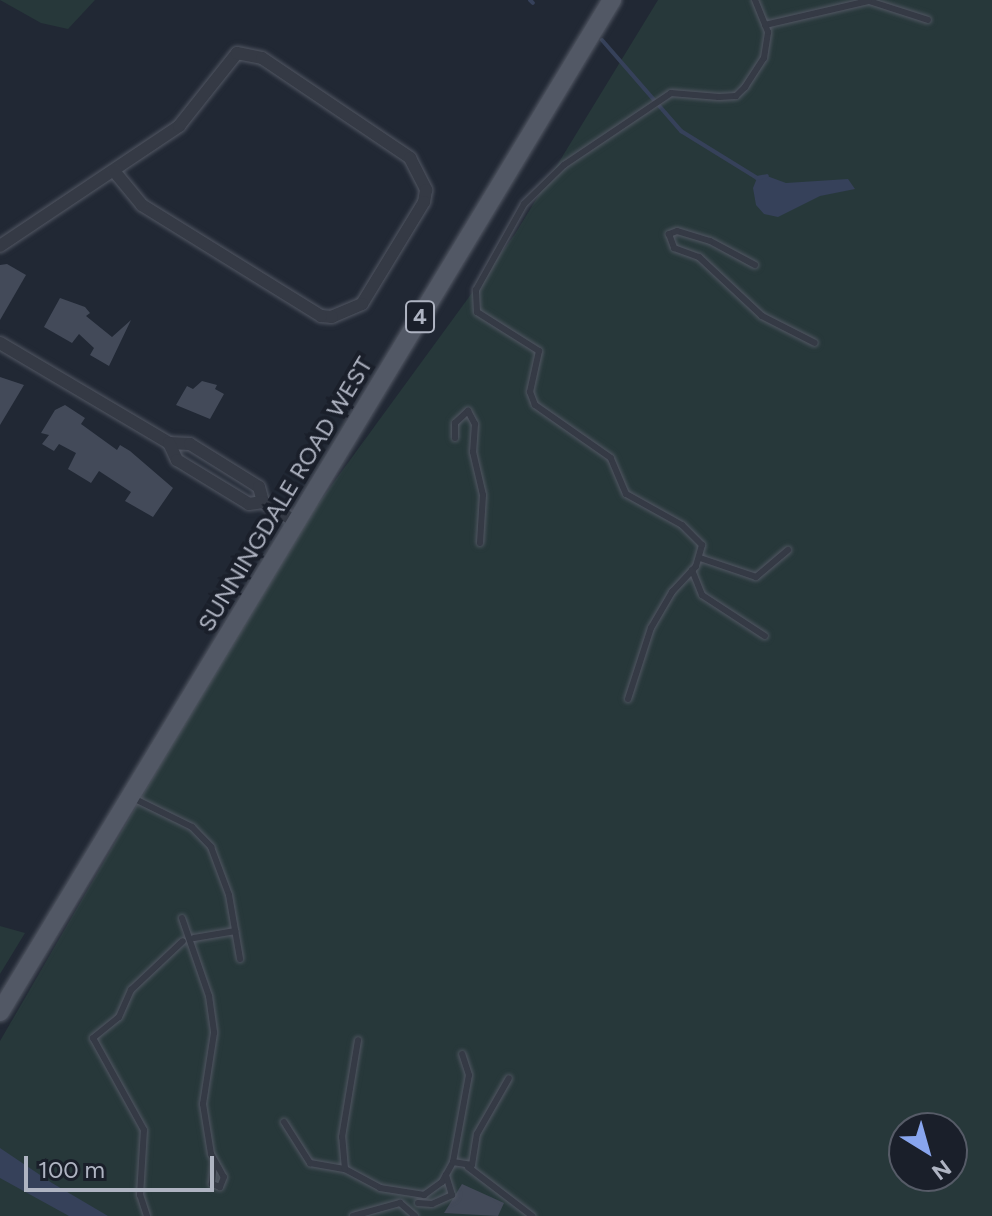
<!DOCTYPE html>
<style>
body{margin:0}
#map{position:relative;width:992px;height:1216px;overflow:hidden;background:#212834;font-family:Figtree,sans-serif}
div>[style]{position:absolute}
.green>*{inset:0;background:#27383a}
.water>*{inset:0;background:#36415a}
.stream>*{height:4px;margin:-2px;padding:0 2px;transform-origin:2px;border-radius:2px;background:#36415a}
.building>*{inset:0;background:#434a59}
.roads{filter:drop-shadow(0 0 2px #525763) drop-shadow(0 0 2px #525763)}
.lane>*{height:6px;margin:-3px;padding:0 3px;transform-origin:3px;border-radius:3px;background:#353a45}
.street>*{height:12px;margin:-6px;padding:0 6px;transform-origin:6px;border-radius:6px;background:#353a45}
.primary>*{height:18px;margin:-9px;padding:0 9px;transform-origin:9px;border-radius:9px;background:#525865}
span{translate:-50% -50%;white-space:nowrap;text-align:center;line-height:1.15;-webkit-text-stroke:8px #1a1f2a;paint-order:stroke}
.shield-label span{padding:2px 6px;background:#1a1f2a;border:2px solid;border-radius:6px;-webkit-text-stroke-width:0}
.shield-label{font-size:22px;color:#afb4c2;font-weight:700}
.street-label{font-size:24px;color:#afb4c2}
.north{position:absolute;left:888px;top:1112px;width:80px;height:80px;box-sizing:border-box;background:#1a1f2a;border:2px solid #565b67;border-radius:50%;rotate:143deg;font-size:22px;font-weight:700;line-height:32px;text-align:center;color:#afb4c2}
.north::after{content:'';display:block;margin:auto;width:28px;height:36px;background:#88a5ee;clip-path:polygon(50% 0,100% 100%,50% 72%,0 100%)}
.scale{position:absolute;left:24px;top:1156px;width:190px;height:36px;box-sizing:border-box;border:4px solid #afb4c2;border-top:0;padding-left:10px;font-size:24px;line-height:28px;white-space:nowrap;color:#afb4c2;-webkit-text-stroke:6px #1a1f2a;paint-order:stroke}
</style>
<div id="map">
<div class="green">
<div style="clip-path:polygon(0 0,95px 0,68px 29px,41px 23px)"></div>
<div style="clip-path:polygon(evenodd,658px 0,992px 0,992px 1216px,0 1216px,0 1041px,285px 549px,515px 234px,658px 0,904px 1128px,952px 1128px,952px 1176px,904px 1176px,904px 1128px)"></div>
<div style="clip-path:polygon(0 926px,25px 933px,0 974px)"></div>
</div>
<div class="water">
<div style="clip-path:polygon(767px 176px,786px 183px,848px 179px,855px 189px,820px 196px,778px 217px,764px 214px,756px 205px,753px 188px,757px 178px)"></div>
<div style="clip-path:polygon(0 1148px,52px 1183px,108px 1216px,69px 1216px,0 1178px)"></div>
</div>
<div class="stream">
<div style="left:530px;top:0;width:4px;rotate:45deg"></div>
<div style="left:602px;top:40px;width:121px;rotate:49deg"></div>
<div style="left:681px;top:131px;width:89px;rotate:31.7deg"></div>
<div style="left:757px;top:178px;width:10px;rotate:-11deg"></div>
</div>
<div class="building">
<div style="clip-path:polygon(7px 264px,26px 275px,0 320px,0 265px)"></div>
<div style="clip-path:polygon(60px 298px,85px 307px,90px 313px,86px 316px,112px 337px,131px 320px,109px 366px,90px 355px,94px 348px,79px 334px,72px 343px,44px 327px)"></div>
<div style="clip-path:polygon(0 377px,24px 385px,0 425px)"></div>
<div style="clip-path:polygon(202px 381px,217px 385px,215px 389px,224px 394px,210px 419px,176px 405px,187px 386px,193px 389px)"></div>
<div style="clip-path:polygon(65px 405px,85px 418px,81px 424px,117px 450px,120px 445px,130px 451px,173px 488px,153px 517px,125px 501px,131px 492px,99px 471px,91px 483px,68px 469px,76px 453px,59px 444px,54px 451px,42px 444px,49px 435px,41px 433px,55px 410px)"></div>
<div style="clip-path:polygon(462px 1184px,504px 1203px,498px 1216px,444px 1213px)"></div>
</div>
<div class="roads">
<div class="lane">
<div style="left:866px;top:0;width:65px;rotate:17.9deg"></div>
<div style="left:765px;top:25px;width:106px;rotate:-13.1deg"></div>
<div style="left:755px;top:265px;width:51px;rotate:-151.9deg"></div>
<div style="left:710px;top:241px;width:34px;rotate:-163deg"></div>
<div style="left:677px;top:231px;width:9px;rotate:159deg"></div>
<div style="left:669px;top:234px;width:15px;rotate:70deg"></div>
<div style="left:674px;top:248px;width:27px;rotate:20deg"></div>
<div style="left:699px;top:257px;width:86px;rotate:43.1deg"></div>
<div style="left:762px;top:316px;width:59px;rotate:27deg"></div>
<div style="left:455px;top:438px;width:15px;rotate:-90deg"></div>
<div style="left:455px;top:423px;width:18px;rotate:-43deg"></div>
<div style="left:468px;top:411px;width:15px;rotate:62deg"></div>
<div style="left:475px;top:424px;width:28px;rotate:94deg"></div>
<div style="left:473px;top:452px;width:44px;rotate:76.9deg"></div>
<div style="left:483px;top:495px;width:48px;rotate:93.6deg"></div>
<div style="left:700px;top:558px;width:59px;rotate:18.7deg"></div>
<div style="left:756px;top:577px;width:42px;rotate:-40.2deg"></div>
<div style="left:692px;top:570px;width:27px;rotate:68deg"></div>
<div style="left:702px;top:595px;width:75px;rotate:33.1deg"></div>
<div style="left:628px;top:699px;width:75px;rotate:-72.1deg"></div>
<div style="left:651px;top:628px;width:42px;rotate:-59.7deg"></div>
<div style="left:672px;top:592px;width:35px;rotate:-47deg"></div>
<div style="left:696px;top:566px;width:22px;rotate:-74deg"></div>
<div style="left:702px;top:545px;width:28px;rotate:-135deg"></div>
<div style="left:682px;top:525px;width:64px;rotate:-151deg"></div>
<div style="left:626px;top:494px;width:39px;rotate:-113deg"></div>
<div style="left:611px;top:458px;width:93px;rotate:-145.1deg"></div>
<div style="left:535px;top:405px;width:14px;rotate:-111deg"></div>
<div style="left:530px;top:392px;width:42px;rotate:-77.6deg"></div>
<div style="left:539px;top:351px;width:73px;rotate:-147.8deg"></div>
<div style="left:477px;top:312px;width:22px;rotate:-93deg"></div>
<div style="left:476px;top:290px;width:98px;rotate:-60.8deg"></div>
<div style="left:524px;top:204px;width:56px;rotate:-44.3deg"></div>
<div style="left:564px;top:165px;width:129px;rotate:-33.9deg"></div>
<div style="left:671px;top:93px;width:48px;rotate:4.8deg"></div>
<div style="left:719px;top:97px;width:17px;rotate:-3deg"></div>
<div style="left:736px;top:96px;width:13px;rotate:-45deg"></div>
<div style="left:745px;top:87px;width:35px;rotate:-57deg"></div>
<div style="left:764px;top:58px;width:26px;rotate:-81deg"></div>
<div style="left:768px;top:32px;width:35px;rotate:-112deg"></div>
<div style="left:133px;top:798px;width:66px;rotate:26.2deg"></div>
<div style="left:192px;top:827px;width:28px;rotate:46deg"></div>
<div style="left:211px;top:847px;width:51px;rotate:69.4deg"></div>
<div style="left:229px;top:895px;width:65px;rotate:80.2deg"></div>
<div style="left:182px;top:918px;width:83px;rotate:70.9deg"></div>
<div style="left:209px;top:996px;width:37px;rotate:82deg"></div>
<div style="left:214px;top:1033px;width:72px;rotate:98.8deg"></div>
<div style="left:203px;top:1104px;width:51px;rotate:80.9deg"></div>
<div style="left:211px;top:1154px;width:26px;rotate:61deg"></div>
<div style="left:224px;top:1177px;width:11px;rotate:112deg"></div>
<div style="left:220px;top:1187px;width:9px;rotate:-159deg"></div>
<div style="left:212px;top:1184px;width:23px;rotate:-85deg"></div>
<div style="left:194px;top:938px;width:42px;rotate:-9.7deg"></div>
<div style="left:284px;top:1122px;width:49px;rotate:57.6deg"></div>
<div style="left:310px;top:1163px;width:36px;rotate:10deg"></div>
<div style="left:345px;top:1169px;width:40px;rotate:28deg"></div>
<div style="left:380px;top:1188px;width:45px;rotate:9deg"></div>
<div style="left:424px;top:1195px;width:22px;rotate:-36deg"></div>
<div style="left:442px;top:1182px;width:23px;rotate:-61deg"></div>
<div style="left:453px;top:1162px;width:88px;rotate:-79.6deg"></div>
<div style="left:469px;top:1075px;width:22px;rotate:-108deg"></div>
<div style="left:453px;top:1162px;width:19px;rotate:9deg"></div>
<div style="left:472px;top:1165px;width:31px;rotate:-81deg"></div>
<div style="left:477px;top:1134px;width:64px;rotate:-60.3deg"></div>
<div style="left:468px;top:1167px;width:81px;rotate:37.4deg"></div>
<div style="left:345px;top:1169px;width:32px;rotate:-95deg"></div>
<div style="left:342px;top:1137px;width:98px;rotate:-80.6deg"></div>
<div style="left:418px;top:1203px;width:14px;rotate:4deg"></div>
<div style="left:432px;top:1204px;width:22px;rotate:-24deg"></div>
<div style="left:452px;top:1195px;width:21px;rotate:-107deg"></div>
<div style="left:147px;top:1216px;width:22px;rotate:-108deg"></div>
<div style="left:140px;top:1195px;width:65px;rotate:-86.5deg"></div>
<div style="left:144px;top:1130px;width:105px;rotate:-119deg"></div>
<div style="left:93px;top:1038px;width:33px;rotate:-39deg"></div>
<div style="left:119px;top:1017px;width:30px;rotate:-66deg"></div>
<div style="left:131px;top:990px;width:71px;rotate:-43.3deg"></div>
<div style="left:353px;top:1216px;width:49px;rotate:-15.5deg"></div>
<div style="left:400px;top:1203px;width:20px;rotate:41deg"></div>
</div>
<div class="street">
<div style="left:0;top:246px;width:216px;rotate:-33.8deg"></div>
<div style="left:179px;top:126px;width:93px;rotate:-51.5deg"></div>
<div style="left:237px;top:53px;width:25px;rotate:11deg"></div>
<div style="left:262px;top:58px;width:179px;rotate:34deg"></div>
<div style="left:410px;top:158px;width:36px;rotate:63deg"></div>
<div style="left:426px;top:190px;width:12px;rotate:99deg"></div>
<div style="left:424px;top:202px;width:119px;rotate:121.3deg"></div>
<div style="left:362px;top:304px;width:33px;rotate:157deg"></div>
<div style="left:332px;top:317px;width:11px;rotate:-175deg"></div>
<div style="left:321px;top:316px;width:211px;rotate:-148.2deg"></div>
<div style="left:142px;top:205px;width:44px;rotate:-129.5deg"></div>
<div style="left:0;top:343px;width:196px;rotate:30.6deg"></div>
<div style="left:169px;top:443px;width:21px;rotate:3deg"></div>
<div style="left:190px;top:444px;width:81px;rotate:31.9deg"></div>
<div style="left:259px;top:487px;width:16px;rotate:75deg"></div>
<div style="left:263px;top:502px;width:39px;rotate:31deg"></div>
<div style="left:169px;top:443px;width:19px;rotate:65deg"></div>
<div style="left:177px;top:460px;width:84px;rotate:31.4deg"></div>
<div style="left:249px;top:504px;width:14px;rotate:-8deg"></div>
</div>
<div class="primary">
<div style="left:0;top:1012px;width:1183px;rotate:-58.84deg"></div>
</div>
</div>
<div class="shield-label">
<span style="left:420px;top:317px">4</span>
</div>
<div class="street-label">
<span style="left:285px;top:494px;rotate:-59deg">SUNNINGDALE ROAD WEST</span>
</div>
<div class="north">N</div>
<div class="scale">100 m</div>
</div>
